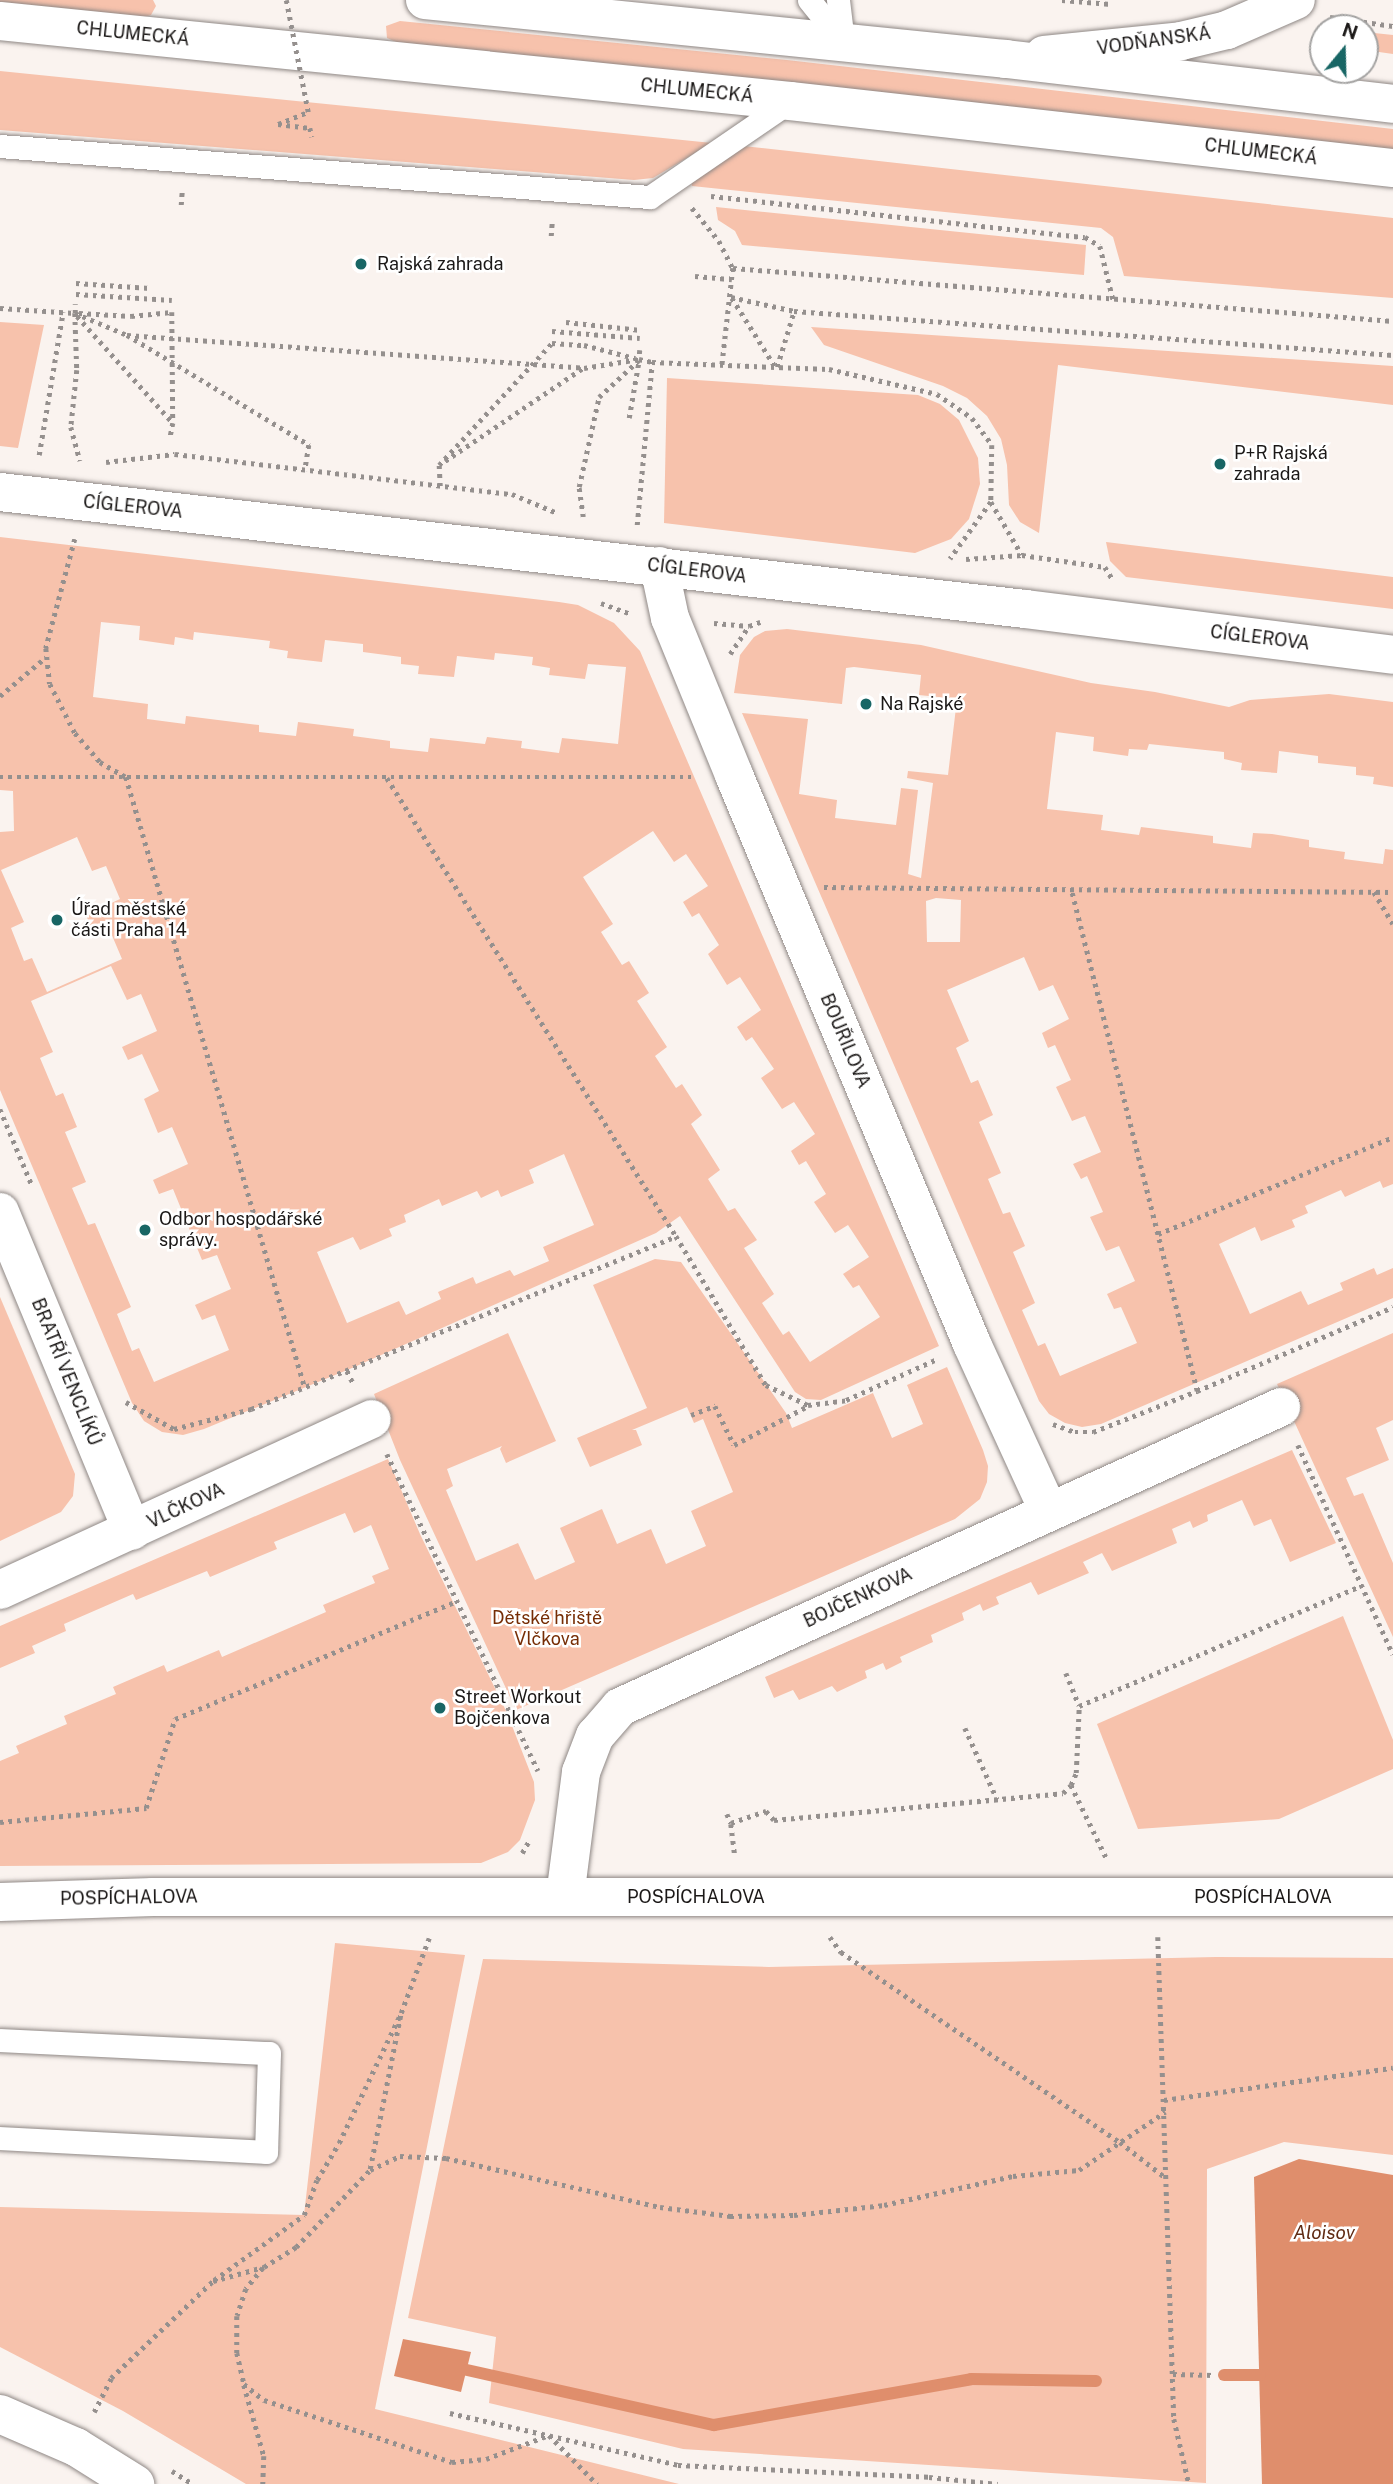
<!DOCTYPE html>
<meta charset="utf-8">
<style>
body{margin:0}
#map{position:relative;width:1393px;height:2484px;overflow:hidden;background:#faf3ef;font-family:"Public Sans",sans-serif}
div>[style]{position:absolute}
.green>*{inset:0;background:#f7c2ac}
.water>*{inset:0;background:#df8e6c}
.stream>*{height:12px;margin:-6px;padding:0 6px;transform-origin:6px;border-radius:6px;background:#df8e6c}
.path>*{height:4.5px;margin-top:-2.25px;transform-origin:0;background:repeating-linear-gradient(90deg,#95908e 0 3.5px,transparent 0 8.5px)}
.roads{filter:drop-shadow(0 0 2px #8f8885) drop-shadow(0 0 2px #8f8885)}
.lane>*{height:23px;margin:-11.5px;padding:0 11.5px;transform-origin:11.5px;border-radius:11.5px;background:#fff}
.street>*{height:38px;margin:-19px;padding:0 19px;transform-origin:19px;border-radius:19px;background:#fff}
.secondary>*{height:38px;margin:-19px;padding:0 19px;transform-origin:19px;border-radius:19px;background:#fff}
.primary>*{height:38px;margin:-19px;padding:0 19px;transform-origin:19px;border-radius:19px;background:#fff}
.path-bridge>*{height:4.5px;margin-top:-2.25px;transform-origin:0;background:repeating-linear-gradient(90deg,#95908e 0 3.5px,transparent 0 8.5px)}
.dots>*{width:19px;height:19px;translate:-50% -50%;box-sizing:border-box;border:4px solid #fff;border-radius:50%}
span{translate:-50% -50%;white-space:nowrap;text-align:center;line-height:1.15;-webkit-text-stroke:5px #fff;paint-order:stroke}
.street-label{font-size:18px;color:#1b1817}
.poi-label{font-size:18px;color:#1b1817}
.left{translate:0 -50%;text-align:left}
.park-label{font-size:18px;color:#762d05}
.water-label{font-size:19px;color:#612c14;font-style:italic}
.north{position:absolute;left:1309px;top:14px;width:70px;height:70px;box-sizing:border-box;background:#fff;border:2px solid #a4a3a2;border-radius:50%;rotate:19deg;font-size:19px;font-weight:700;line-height:28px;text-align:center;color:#1b1817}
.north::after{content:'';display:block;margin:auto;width:24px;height:32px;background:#186665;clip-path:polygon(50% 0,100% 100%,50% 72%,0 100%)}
</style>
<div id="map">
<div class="green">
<div style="clip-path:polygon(0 0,153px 0,156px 6px,151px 15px,142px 18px,0 3px)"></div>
<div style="clip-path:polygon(400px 21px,787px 60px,1393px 129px,1393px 152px,396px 42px,387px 38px,386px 26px)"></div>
<div style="clip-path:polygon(1365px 32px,1393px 35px,1393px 54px,1365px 50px)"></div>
<div style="clip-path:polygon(0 71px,712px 143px,653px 178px,634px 180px,0 130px)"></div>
<div style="clip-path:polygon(743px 146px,1393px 218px,1393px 298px,1124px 276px,1113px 237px,1101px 228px,692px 186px,691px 181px)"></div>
<div style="clip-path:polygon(716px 207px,1086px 245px,1084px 275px,742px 245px,735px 231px,718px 220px)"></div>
<div style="clip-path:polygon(0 322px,44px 325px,18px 448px,0 446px)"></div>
<div style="clip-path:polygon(811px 327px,1393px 366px,1393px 405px,1058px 365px,1039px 533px,1020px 522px,1009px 505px,1007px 465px,1001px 439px,987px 416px,967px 398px,943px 386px,824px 345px)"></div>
<div style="clip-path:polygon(667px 378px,918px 395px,940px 404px,959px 420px,978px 458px,980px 484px,969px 519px,951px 539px,915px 553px,664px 523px)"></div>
<div style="clip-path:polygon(evenodd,0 537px,559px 602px,578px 605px,614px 623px,640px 651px,939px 1346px,821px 1400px,806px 1399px,795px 1392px,680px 1216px,656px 1233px,352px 1368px,204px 1429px,183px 1435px,162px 1432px,144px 1421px,132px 1403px,0 1090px,0 832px,14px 831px,13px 791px,0 790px,0 537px,101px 622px,140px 626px,139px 640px,174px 645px,175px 637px,193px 640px,194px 632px,270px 641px,269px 648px,288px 651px,287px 658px,322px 662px,325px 640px,363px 644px,363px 652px,401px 657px,401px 664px,419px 666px,418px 674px,454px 677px,457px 656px,494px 660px,495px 653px,533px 657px,532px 665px,550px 668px,549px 675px,585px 679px,588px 664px,626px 667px,618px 744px,562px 738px,559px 753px,521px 748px,522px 741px,487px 737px,485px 744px,430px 738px,428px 752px,390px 748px,390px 741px,353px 736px,354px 729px,298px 722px,296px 736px,259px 732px,259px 725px,186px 716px,185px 724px,147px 719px,148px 704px,93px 697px,101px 622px,0 537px,653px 831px,674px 862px,686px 854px,708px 886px,683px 902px,692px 917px,699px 913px,719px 945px,708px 954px,727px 985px,740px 977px,761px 1010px,737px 1027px,746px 1041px,752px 1037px,774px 1069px,761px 1078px,782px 1109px,794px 1102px,815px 1134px,791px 1151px,799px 1165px,806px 1161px,826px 1194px,814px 1202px,835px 1233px,848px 1225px,869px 1257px,843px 1274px,853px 1288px,859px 1285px,880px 1317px,810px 1362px,789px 1331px,783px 1335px,762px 1303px,774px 1294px,744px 1248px,757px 1240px,735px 1208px,728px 1211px,708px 1179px,720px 1170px,691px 1124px,702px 1115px,682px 1084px,676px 1088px,655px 1056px,667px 1047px,637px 1001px,649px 993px,629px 961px,622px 965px,601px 932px,613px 924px,583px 877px,653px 831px,0 537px,77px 837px,92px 871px,106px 866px,120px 899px,86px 915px,93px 932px,108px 926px,122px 959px,47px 992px,32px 958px,24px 961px,11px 928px,24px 922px,1px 870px,77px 837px,0 537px,111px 966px,127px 1000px,141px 994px,157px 1031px,122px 1047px,128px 1060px,142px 1054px,159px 1091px,144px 1099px,158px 1133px,172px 1127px,188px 1164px,153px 1180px,159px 1194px,173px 1189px,202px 1260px,217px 1255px,231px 1289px,195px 1305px,202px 1320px,215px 1315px,229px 1350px,154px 1382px,139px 1348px,132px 1351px,117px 1314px,131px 1307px,95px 1223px,88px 1225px,72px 1188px,86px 1182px,65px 1132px,77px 1127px,63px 1093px,56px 1096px,40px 1058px,53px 1052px,31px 1001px,111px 966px,0 537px,564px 1154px,594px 1225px,543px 1247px,549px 1261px,514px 1276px,510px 1270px,476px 1284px,473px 1277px,438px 1292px,441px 1299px,406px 1315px,399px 1301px,347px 1323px,317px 1252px,353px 1237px,360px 1250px,392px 1236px,389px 1229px,406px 1222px,404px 1215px,439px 1199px,442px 1206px,477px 1191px,481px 1198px,498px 1190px,501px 1197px,534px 1183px,529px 1170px,564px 1154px)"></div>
<div style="clip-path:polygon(1106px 542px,1393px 577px,1393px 609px,1126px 577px,1110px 561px)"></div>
<div style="clip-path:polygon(evenodd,787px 629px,921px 645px,1091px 683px,1155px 692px,1229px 707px,1250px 700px,1329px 694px,1393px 702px,1393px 787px,1373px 784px,1374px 777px,1356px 775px,1356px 767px,1318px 763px,1318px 756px,1279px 751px,1277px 773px,1241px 770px,1242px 763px,1224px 759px,1224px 752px,1149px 744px,1147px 750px,1129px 749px,1128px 756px,1093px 751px,1094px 737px,1056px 732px,1047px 809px,1103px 815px,1101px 830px,1139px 835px,1141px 827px,1213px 836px,1213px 843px,1251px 848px,1253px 833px,1272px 834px,1309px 840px,1309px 847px,1345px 852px,1344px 859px,1383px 864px,1385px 849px,1393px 850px,1393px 1184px,1383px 1188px,1380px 1181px,1345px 1197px,1341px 1190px,1305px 1206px,1308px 1213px,1292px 1220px,1295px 1227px,1261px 1241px,1255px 1227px,1219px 1244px,1250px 1314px,1301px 1291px,1308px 1305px,1343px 1290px,1340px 1283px,1374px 1268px,1377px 1275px,1393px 1268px,1393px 1298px,1101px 1424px,1082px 1427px,1065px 1423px,1049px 1414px,1039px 1401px,742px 713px,808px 719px,799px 794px,837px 800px,835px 818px,896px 825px,901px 788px,918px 790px,908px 874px,921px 878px,933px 783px,907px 778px,908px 771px,948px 775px,957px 699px,919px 695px,921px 675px,854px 667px,846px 668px,842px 704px,734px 693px,740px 655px,754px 637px,765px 631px,787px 629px,936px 898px,961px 900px,960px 942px,927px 942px,926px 901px,936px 898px,787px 629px,1024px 957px,1039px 991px,1053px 985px,1069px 1019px,1042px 1033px,1048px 1048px,1055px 1045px,1071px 1080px,1056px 1087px,1072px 1121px,1085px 1116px,1101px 1152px,1073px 1164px,1081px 1179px,1087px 1176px,1103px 1212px,1090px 1217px,1106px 1251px,1119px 1246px,1135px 1281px,1107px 1294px,1114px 1309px,1121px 1307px,1137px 1343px,1060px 1376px,1045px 1343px,1038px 1346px,1022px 1310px,1035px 1303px,1013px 1252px,1025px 1246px,1010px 1212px,1003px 1214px,988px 1179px,1001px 1173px,979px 1122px,993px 1115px,978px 1080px,971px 1083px,956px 1048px,969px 1041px,947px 990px,1024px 957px)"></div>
<div style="clip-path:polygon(655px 1259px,681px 1262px,786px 1413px,792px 1428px,873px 1393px,892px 1438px,923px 1424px,907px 1385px,947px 1367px,983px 1450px,988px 1466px,987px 1482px,980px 1499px,955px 1519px,516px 1710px,400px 1460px,374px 1394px,508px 1333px,556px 1441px,506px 1463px,500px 1449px,502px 1446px,447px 1469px,453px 1486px,446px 1490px,476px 1561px,518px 1543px,535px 1580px,575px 1562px,560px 1528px,602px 1509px,617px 1544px,651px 1529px,666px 1564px,706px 1546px,691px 1511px,733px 1492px,703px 1419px,694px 1423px,687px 1407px,632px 1430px,636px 1430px,642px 1445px,590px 1467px,577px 1438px,647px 1408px,593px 1285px)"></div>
<div style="clip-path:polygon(0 1297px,75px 1474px,73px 1496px,61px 1512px,0 1541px)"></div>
<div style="clip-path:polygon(1393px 1333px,1393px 1420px,1376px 1428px,1389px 1460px,1346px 1478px,1354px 1496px,1363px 1493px,1393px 1563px,1393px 1637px,1277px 1384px)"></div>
<div style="clip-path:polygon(1292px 1450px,1336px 1543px,1290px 1562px,1271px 1519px,1254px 1526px,1242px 1500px,1207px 1515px,1208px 1521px,1193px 1528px,1190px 1521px,1172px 1529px,1177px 1543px,1112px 1571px,1102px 1553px,1083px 1562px,1089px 1573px,1038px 1595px,1031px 1582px,996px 1597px,999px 1604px,983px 1611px,980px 1604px,962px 1613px,964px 1620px,931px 1635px,933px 1642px,900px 1657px,902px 1662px,886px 1670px,883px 1663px,865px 1671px,867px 1678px,837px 1692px,832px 1686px,799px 1700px,793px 1690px,774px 1698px,765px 1677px)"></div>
<div style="clip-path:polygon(388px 1459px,420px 1534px,507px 1713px,534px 1782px,535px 1800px,520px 1840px,508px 1852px,481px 1863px,0 1866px,0 1761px,19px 1753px,16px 1746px,67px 1724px,64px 1716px,116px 1694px,113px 1687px,164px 1665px,167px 1672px,219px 1650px,222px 1657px,326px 1612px,323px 1605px,375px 1583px,372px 1576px,389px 1569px,371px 1525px,354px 1533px,345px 1513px,274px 1542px,277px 1549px,210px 1577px,207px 1571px,136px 1600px,133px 1594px,64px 1624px,66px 1631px,32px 1646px,35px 1653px,0 1668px,0 1626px)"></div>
<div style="clip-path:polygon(1343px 1616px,1393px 1740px,1393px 1769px,1279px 1819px,1138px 1829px,1097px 1724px)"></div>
<div style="clip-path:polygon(335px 1943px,465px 1955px,375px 2409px,679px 2484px,246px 2484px,123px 2411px,0 2347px,0 2207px,304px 2215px)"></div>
<div style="clip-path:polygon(1216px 1957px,1393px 1958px,1393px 2155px,1284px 2142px,1207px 2169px,1206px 2483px,683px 2449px,489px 2403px,496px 2337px,408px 2318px,483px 1959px,769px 1967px)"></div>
</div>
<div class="water">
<div style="clip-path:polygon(1299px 2159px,1393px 2175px,1393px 2484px,1262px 2484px,1254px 2177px)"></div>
<div style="clip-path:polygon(403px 2339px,471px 2352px,461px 2392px,394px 2376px)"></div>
</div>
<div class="stream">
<div style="left:467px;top:2370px;width:253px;rotate:12.6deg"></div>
<div style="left:714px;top:2425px;width:261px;rotate:-10.1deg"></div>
<div style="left:971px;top:2379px;width:125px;rotate:0.9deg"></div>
<div style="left:1224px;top:2375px;width:36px"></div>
</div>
<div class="path">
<div style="left:1062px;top:0;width:49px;rotate:4.7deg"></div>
<div style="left:1330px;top:17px;width:64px;rotate:8.1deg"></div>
<div style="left:278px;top:124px;width:32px;rotate:7deg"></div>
<div style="left:310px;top:128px;width:9px;rotate:77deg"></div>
<div style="left:711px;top:196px;width:376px;rotate:6.3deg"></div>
<div style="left:1085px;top:237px;width:17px;rotate:31deg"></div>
<div style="left:1100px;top:246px;width:55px;rotate:76.2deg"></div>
<div style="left:181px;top:205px;width:14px;rotate:-86deg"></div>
<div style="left:692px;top:208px;width:43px;rotate:50.7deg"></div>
<div style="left:719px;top:241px;width:30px;rotate:63deg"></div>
<div style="left:733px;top:268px;width:99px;rotate:96.4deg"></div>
<div style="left:551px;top:236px;width:16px;rotate:-86deg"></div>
<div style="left:733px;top:268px;width:662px;rotate:4.59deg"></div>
<div style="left:695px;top:276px;width:37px;rotate:5deg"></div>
<div style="left:76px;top:283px;width:74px;rotate:3.9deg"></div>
<div style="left:76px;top:294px;width:96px;rotate:3.6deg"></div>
<div style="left:731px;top:297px;width:65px;rotate:12.5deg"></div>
<div style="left:794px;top:311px;width:601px;rotate:4.2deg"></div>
<div style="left:732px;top:298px;width:83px;rotate:57.8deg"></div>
<div style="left:0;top:308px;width:75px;rotate:3.8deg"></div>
<div style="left:75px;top:313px;width:9px;rotate:-90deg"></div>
<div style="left:75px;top:313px;width:57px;rotate:88deg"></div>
<div style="left:77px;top:370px;width:57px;rotate:96deg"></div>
<div style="left:71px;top:427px;width:35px;rotate:75deg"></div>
<div style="left:75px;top:313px;width:56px;rotate:22.9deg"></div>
<div style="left:127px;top:335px;width:213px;rotate:31.1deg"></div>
<div style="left:309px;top:445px;width:26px;rotate:99deg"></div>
<div style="left:79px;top:313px;width:52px;rotate:3.3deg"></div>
<div style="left:131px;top:316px;width:41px;rotate:-5.6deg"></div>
<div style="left:172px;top:312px;width:111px;rotate:89.5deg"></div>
<div style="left:173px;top:423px;width:16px;rotate:101deg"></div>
<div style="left:77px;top:316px;width:142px;rotate:48.1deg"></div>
<div style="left:566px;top:322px;width:75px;rotate:6.1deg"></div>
<div style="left:552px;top:331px;width:88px;rotate:4.5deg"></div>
<div style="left:127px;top:335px;width:458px;rotate:4.1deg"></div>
<div style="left:584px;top:368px;width:56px;rotate:-9.3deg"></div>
<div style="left:640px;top:350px;width:9px;rotate:96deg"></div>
<div style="left:639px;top:359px;width:13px;rotate:13deg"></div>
<div style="left:652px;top:362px;width:177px;rotate:2.3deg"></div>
<div style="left:829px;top:369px;width:111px;rotate:13deg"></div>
<div style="left:937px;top:394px;width:42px;rotate:34.4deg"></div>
<div style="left:972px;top:418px;width:34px;rotate:53deg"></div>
<div style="left:992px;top:445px;width:57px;rotate:91deg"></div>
<div style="left:991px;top:502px;width:70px;rotate:125.7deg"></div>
<div style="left:777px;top:367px;width:59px;rotate:-73.1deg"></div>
<div style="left:629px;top:418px;width:59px;rotate:-80.2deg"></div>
<div style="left:39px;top:455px;width:145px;rotate:-80.5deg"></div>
<div style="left:445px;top:461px;width:166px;rotate:-34deg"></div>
<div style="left:106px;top:462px;width:69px;rotate:-6.6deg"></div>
<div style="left:175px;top:454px;width:339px;rotate:6.8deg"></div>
<div style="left:512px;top:494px;width:47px;rotate:22.7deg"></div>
<div style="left:440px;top:486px;width:21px;rotate:-93deg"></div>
<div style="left:439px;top:465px;width:166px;rotate:-47.2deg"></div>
<div style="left:552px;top:343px;width:32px;rotate:4deg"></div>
<div style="left:584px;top:345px;width:53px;rotate:14.3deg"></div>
<div style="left:991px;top:502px;width:61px;rotate:59.7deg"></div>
<div style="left:583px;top:517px;width:30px;rotate:-98deg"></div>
<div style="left:579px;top:487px;width:92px;rotate:-77.5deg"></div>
<div style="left:599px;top:397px;width:54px;rotate:-42.8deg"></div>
<div style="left:637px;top:525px;width:164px;rotate:-84.7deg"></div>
<div style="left:75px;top:539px;width:113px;rotate:104.9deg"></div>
<div style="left:46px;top:648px;width:36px;rotate:84deg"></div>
<div style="left:50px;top:684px;width:55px;rotate:63deg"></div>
<div style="left:75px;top:733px;width:38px;rotate:49deg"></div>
<div style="left:100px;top:762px;width:30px;rotate:30deg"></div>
<div style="left:126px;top:777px;width:637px;rotate:73.67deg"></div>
<div style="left:966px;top:559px;width:56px;rotate:-4.1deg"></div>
<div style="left:1022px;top:555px;width:84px;rotate:8.2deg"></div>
<div style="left:1105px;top:567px;width:15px;rotate:58deg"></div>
<div style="left:601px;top:603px;width:30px;rotate:20deg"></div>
<div style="left:714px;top:623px;width:35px;rotate:5deg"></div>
<div style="left:749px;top:626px;width:12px;rotate:-20deg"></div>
<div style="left:730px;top:654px;width:34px;rotate:-56deg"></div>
<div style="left:0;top:696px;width:60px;rotate:-40.3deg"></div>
<div style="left:0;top:777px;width:691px"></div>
<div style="left:387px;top:778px;width:542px;rotate:57.75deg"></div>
<div style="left:676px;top:1236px;width:174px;rotate:58.9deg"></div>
<div style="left:766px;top:1385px;width:47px;rotate:25.5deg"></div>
<div style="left:808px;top:1405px;width:38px;rotate:-7deg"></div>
<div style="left:846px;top:1400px;width:98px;rotate:-24.2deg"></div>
<div style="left:824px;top:887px;width:569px;rotate:0.5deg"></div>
<div style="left:1374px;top:892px;width:37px;rotate:59deg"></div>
<div style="left:0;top:1109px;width:82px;rotate:67.2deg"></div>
<div style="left:1158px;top:1234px;width:254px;rotate:-22.4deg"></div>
<div style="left:347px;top:1371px;width:13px;rotate:63deg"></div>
<div style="left:1197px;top:1391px;width:213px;rotate:-23.2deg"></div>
<div style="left:126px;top:1402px;width:55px;rotate:29.4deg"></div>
<div style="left:174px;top:1429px;width:80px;rotate:-14.6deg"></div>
<div style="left:251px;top:1409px;width:459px;rotate:-22.1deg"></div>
<div style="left:691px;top:1415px;width:26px;rotate:-21deg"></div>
<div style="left:715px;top:1406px;width:43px;rotate:64deg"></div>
<div style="left:734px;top:1445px;width:84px;rotate:-27.8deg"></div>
<div style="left:1053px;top:1424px;width:23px;rotate:20deg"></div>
<div style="left:1075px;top:1432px;width:18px"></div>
<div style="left:1093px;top:1432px;width:112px;rotate:-21.5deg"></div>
<div style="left:1197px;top:1391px;width:518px;rotate:-104.09deg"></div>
<div style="left:1298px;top:1445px;width:230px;rotate:65.6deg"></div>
<div style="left:387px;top:1454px;width:351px;rotate:64.5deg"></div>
<div style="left:1066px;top:1673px;width:35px;rotate:68deg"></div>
<div style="left:965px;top:1728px;width:78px;rotate:65.7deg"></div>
<div style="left:1071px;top:1785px;width:80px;rotate:64.1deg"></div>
<div style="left:727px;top:1814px;width:10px;rotate:66deg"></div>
<div style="left:731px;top:1823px;width:37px;rotate:-19deg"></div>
<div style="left:766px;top:1811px;width:12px;rotate:48deg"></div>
<div style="left:774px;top:1820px;width:290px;rotate:-5.3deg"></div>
<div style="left:1063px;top:1793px;width:11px;rotate:-45deg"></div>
<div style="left:1071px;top:1785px;width:13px;rotate:-67deg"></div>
<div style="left:1076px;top:1773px;width:67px;rotate:-87.4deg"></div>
<div style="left:1079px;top:1706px;width:306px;rotate:-23.1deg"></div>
<div style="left:0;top:1822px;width:147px;rotate:-5.5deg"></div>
<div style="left:146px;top:1808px;width:94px;rotate:-72deg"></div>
<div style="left:175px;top:1719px;width:303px;rotate:-22.7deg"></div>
<div style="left:731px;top:1824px;width:33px;rotate:83deg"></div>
<div style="left:522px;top:1853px;width:16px;rotate:-60deg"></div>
<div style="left:830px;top:1937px;width:19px;rotate:54deg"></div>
<div style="left:841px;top:1952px;width:338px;rotate:34.3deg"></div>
<div style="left:1120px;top:2142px;width:58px;rotate:38deg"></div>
<div style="left:1158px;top:1937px;width:482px;rotate:88.1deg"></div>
<div style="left:1174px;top:2419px;width:67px;rotate:77deg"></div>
<div style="left:1164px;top:2100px;width:231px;rotate:-8deg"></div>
<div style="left:370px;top:2169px;width:159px;rotate:-78.8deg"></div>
<div style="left:401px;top:2013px;width:80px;rotate:-69.5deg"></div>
<div style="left:263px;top:2268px;width:27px;rotate:129deg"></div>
<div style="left:246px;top:2289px;width:28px;rotate:108deg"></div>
<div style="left:237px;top:2316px;width:37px;rotate:90deg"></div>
<div style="left:237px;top:2353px;width:32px;rotate:77deg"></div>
<div style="left:244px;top:2384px;width:26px;rotate:39deg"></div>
<div style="left:264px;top:2400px;width:198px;rotate:18.3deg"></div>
<div style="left:452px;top:2462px;width:34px;rotate:-5deg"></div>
<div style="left:486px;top:2459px;width:67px;rotate:-20.9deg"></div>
<div style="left:549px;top:2435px;width:69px;rotate:45.6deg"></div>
<div style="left:214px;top:2280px;width:111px;rotate:-35.8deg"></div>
<div style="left:304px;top:2215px;width:37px;rotate:-70deg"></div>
<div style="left:317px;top:2180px;width:43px;rotate:-59.3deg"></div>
<div style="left:339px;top:2143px;width:144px;rotate:-64.5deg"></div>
<div style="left:1173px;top:2374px;width:41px;rotate:1.4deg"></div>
<div style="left:244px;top:2385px;width:74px;rotate:74.3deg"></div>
<div style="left:264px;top:2456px;width:28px;rotate:92deg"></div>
<div style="left:94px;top:2412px;width:38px;rotate:-63deg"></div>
<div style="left:111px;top:2378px;width:141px;rotate:-43.6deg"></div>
<div style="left:213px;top:2281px;width:53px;rotate:-15.4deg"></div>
<div style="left:264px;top:2267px;width:38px;rotate:-32deg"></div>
<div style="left:296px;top:2247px;width:107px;rotate:-46.1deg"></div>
<div style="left:370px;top:2170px;width:33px;rotate:-25deg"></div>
<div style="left:400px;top:2156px;width:46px;rotate:2.5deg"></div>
<div style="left:446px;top:2158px;width:220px;rotate:12.9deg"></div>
<div style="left:660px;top:2207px;width:71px;rotate:7.3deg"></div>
<div style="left:730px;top:2216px;width:64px;rotate:-0.9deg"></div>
<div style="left:794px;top:2215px;width:91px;rotate:-6.3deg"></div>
<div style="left:884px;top:2205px;width:132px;rotate:-12.7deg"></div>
<div style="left:1013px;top:2176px;width:66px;rotate:-5.2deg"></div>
<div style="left:1079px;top:2170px;width:104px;rotate:-34deg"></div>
<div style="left:450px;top:2413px;width:234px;rotate:12.8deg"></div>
<div style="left:678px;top:2465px;width:251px;rotate:2.7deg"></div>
<div style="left:929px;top:2477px;width:69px;rotate:5.8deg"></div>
<div style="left:172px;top:2471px;width:25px;rotate:32deg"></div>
</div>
<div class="roads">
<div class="lane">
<div style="left:809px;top:0;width:54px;rotate:51deg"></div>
<div style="left:838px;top:0;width:42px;rotate:83.2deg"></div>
<div style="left:0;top:146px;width:652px;rotate:4.49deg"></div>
<div style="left:650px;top:197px;width:170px;rotate:-34.4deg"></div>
<div style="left:0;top:2040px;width:269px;rotate:2.8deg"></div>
<div style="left:269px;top:2053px;width:99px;rotate:91.7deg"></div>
<div style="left:266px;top:2152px;width:266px;rotate:-177deg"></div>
</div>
<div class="street">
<div style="left:1044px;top:55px;width:138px;rotate:-5.8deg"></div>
<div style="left:1181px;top:41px;width:47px;rotate:-13.4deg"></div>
<div style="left:1227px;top:30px;width:75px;rotate:-23.5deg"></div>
<div style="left:659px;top:566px;width:53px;rotate:78.1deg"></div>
<div style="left:670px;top:618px;width:170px;rotate:67.8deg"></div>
<div style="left:734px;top:775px;width:617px;rotate:67.3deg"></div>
<div style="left:972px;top:1344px;width:183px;rotate:65.4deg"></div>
<div style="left:0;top:1212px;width:345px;rotate:67.5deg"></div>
<div style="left:0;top:1590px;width:409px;rotate:-24.7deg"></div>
<div style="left:565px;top:1897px;width:126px;rotate:-82.7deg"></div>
<div style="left:581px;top:1772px;width:39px;rotate:-69deg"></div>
<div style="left:595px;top:1736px;width:38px;rotate:-49deg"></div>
<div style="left:620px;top:1707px;width:726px;rotate:-24.41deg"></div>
<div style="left:0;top:1902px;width:153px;rotate:-1.9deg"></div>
<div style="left:153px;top:1897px;width:1240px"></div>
</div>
<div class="secondary">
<div style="left:0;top:492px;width:1032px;rotate:6.51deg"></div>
<div style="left:1025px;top:609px;width:371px;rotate:7.1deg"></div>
<div style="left:0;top:2414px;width:83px;rotate:23.5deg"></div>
<div style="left:76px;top:2447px;width:70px;rotate:32.1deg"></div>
</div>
<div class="primary">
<div style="left:425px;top:0;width:584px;rotate:5.8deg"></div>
<div style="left:1006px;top:59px;width:390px;rotate:6.6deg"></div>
<div style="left:0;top:21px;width:794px;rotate:5.78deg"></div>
<div style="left:790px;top:101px;width:607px;rotate:6.34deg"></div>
</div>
</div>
<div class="path-bridge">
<div style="left:278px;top:124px;width:32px;rotate:-22deg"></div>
<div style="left:308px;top:112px;width:114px;rotate:-101.1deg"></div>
</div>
<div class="dots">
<div style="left:361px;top:264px;background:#186665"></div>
<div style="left:1220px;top:464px;background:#186665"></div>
<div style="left:866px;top:704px;background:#186665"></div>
<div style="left:57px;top:920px;background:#186665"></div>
<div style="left:145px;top:1230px;background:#186665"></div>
<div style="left:440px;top:1708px;background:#186665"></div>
</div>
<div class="street-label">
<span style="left:133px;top:34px;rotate:6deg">CHLUMECKÁ</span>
<span style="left:1154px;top:41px;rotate:-8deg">VODŇANSKÁ</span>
<span style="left:697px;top:91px;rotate:6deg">CHLUMECKÁ</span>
<span style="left:1261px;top:152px;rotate:7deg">CHLUMECKÁ</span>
<span style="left:133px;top:507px;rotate:6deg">CÍGLEROVA</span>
<span style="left:697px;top:571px;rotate:7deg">CÍGLEROVA</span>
<span style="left:1260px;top:638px;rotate:7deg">CÍGLEROVA</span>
<span style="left:845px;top:1041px;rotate:67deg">BOUŘILOVA</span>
<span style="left:66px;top:1372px;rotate:68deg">BRATŘÍ VENCLÍKŮ</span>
<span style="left:186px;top:1506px;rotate:-25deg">VLČKOVA</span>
<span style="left:858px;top:1598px;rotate:-25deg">BOJČENKOVA</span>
<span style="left:696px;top:1897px">POSPÍCHALOVA</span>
<span style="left:1263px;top:1897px">POSPÍCHALOVA</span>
<span style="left:129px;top:1898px;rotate:-1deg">POSPÍCHALOVA</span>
</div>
<div class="poi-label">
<span class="left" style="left:377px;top:264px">Rajská zahrada</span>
<span class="left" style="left:1234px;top:464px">P+R Rajská<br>zahrada</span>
<span class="left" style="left:880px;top:704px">Na Rajské</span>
<span class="left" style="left:71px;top:920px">Úřad městské<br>části Praha 14</span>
<span class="left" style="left:159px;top:1230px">Odbor hospodářské<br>správy.</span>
<span class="left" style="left:454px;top:1708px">Street Workout<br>Bojčenkova</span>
</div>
<div class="park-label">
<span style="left:547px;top:1629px">Dětské hřiště<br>Vlčkova</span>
</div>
<div class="water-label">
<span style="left:1324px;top:2233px">Aloisov</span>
</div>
<div class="north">N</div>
</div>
